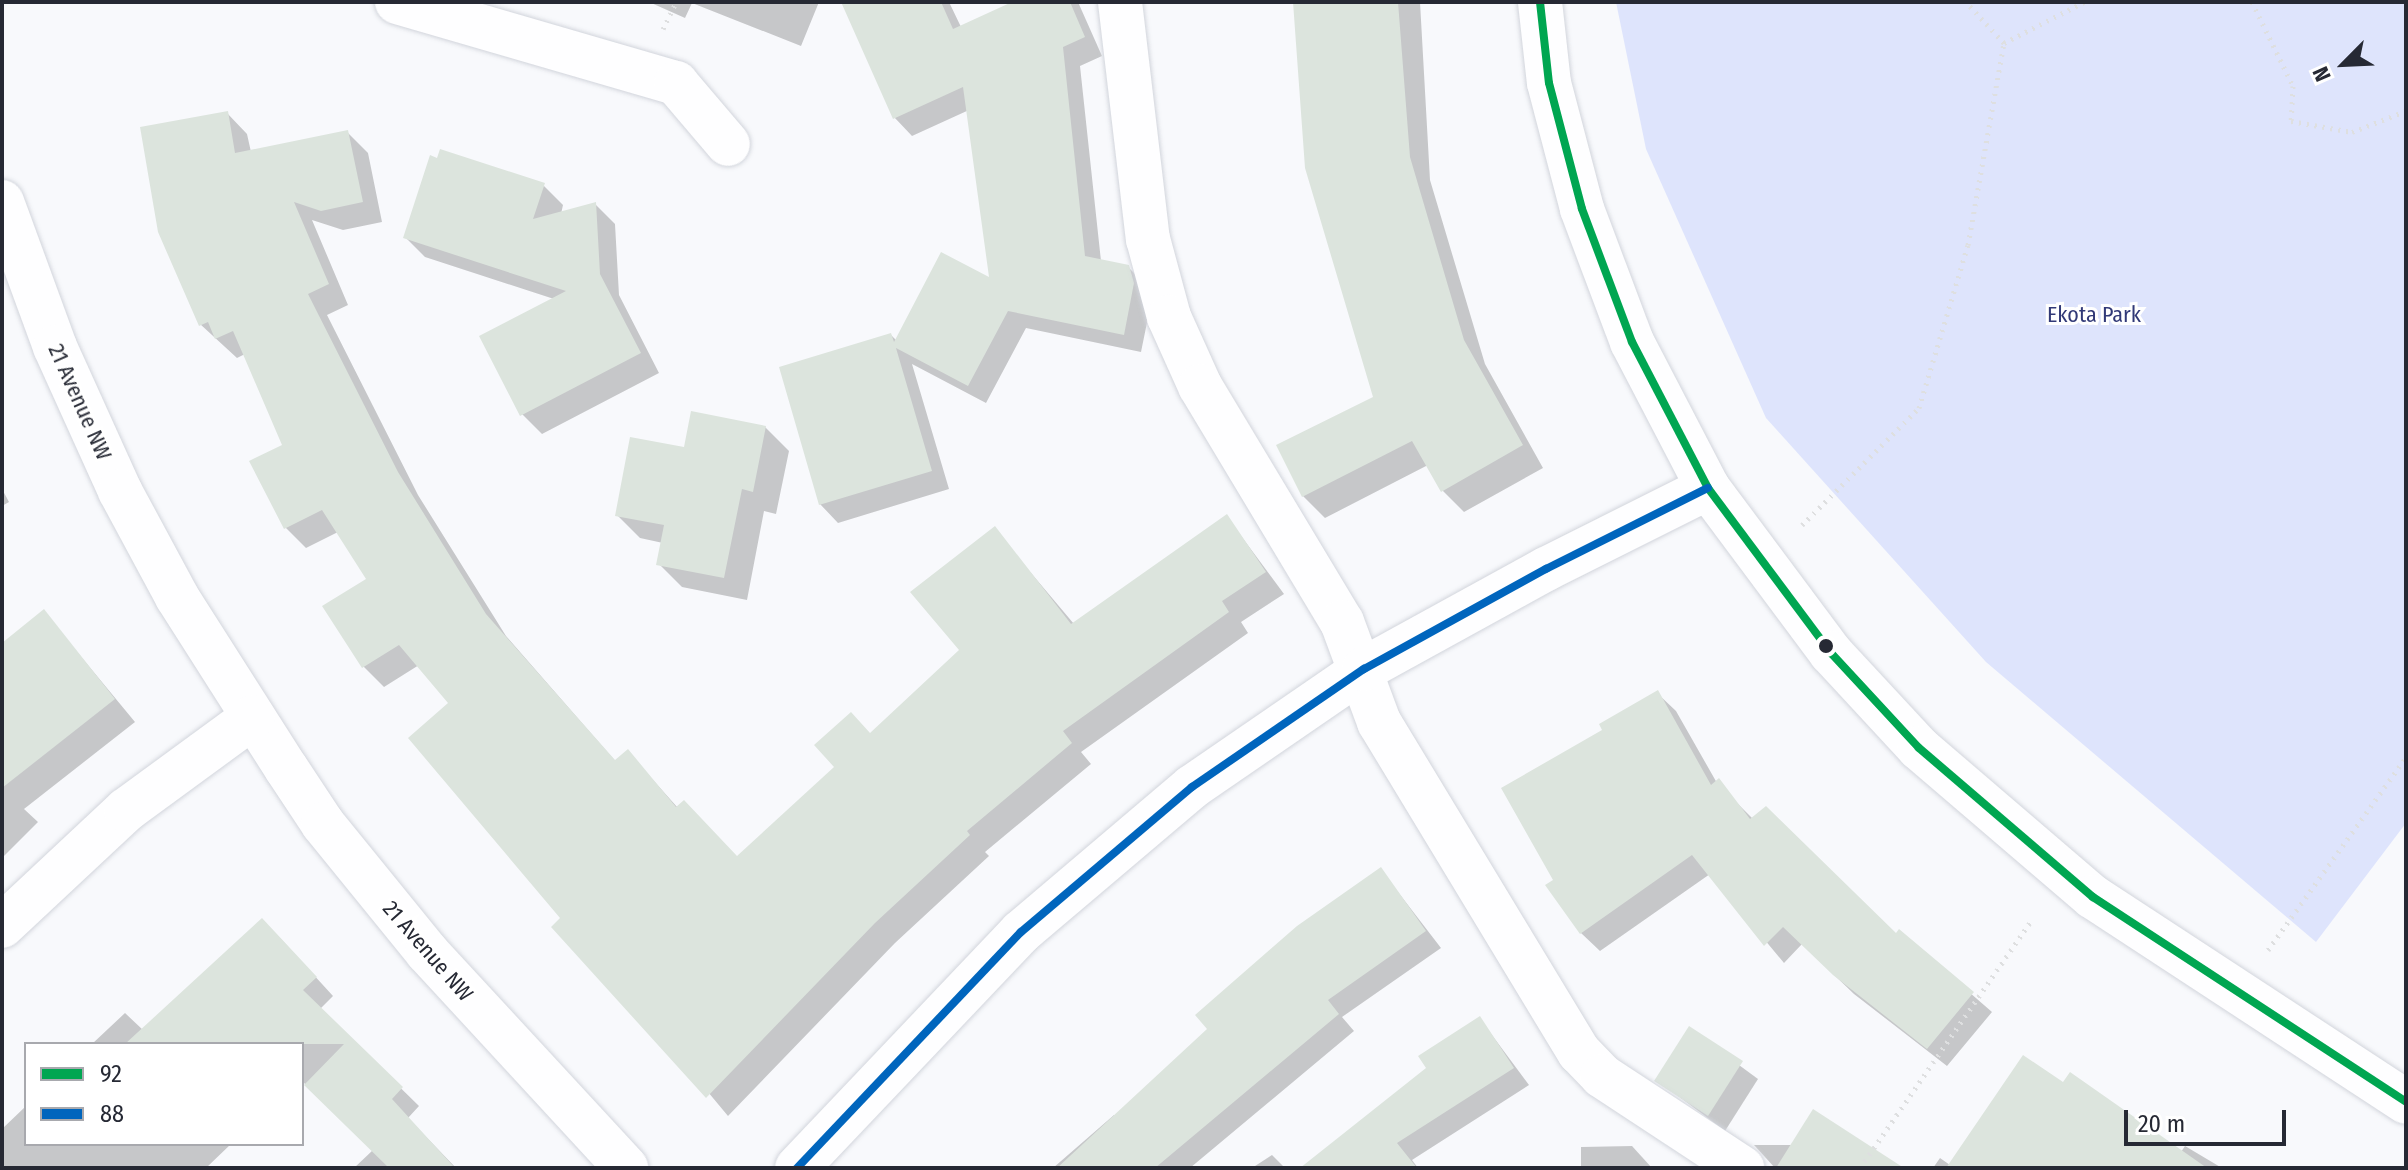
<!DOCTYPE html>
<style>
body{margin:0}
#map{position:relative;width:2408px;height:1170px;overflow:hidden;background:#f8f9fc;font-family:"Fira Sans Condensed",sans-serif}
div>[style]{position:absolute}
.green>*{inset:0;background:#dee4fc}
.shadow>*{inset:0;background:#0003}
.building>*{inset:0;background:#dce4dd}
.path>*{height:5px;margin-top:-2.5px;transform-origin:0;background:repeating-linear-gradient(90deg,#dedfe0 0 2px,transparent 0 8px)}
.roads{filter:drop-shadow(0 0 2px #d2d5dc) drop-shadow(0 0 2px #d2d5dc)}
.minor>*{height:44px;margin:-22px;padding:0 22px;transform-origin:22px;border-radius:22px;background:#fefeff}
.bus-1>*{height:8px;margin:-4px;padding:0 4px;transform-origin:4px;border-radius:4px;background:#00a651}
.bus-2>*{height:8px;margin:-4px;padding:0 4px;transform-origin:4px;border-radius:4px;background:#0065bd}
.dots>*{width:22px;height:22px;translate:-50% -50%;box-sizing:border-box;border:4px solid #fff;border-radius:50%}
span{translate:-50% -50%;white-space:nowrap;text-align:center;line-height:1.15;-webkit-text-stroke:6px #fff;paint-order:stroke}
.park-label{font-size:22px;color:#313977}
.street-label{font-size:22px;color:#262934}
.frame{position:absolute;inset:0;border:4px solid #262934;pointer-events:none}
.legend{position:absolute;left:24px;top:1042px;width:280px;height:104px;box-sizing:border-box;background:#fff;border:2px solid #a8a9ae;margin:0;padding:10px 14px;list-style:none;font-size:24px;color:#262934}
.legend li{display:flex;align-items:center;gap:16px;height:40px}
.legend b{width:40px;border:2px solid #a8a9ae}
.north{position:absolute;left:2304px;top:24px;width:80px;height:80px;-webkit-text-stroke:6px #fff;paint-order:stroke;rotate:246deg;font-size:22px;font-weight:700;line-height:32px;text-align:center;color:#262934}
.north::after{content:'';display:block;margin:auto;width:28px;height:36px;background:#262934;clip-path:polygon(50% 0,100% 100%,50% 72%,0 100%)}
.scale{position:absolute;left:2124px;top:1110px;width:162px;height:36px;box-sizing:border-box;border:4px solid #262934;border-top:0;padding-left:10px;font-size:24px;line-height:28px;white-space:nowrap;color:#262934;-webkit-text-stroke:6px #fff;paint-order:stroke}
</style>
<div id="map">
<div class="green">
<div style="clip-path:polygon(1616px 2px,2406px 2px,2406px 823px,2316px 942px,1986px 662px,1766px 418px,1646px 149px)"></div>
</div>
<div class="shadow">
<div style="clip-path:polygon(649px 2px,819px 2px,801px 46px,692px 3px,685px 18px)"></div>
<div style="clip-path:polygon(843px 2px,949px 2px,961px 27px,1017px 2px,1078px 2px,1102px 56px,1080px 66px,1101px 261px,1128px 267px,1147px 286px,1151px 303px,1141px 352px,1026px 328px,986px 403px,912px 364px,949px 489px,838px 523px,820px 504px,891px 335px,897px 341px,992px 281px,969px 110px,912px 136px,894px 117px)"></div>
<div style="clip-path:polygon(1295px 2px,1420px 2px,1430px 180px,1485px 364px,1543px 468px,1464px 512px,1442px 490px,1428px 465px,1325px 518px,1303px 496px,1376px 398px)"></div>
<div style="clip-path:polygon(227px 113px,247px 134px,251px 152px,347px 132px,368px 153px,382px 222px,343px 230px,312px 220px,348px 305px,327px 315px,418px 495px,506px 636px,616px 762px,628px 752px,678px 808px,738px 858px,962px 651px,994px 529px,1074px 624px,1227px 517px,1284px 594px,1241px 622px,1248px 633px,1081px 752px,1091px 764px,985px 852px,989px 856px,895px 943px,728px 1116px,563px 918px,451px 703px,419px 665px,384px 687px,364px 667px,325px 607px,369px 580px,338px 532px,306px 548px,286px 528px,284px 446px,245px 354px,237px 358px,200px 324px)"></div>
<div style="clip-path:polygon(543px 185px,563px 205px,561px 214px,596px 205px,615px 224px,619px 295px,659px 373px,542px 434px,522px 414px,554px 299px,425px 257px,405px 237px)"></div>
<div style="clip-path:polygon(765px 427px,789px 451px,776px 514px,764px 511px,747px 600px,682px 587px,659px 564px,663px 543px,640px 538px,617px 515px,686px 449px)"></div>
<div style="clip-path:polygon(2px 489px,9px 502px,2px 506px)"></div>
<div style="clip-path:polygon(44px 612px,135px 722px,24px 809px,38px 822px,2px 858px,2px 645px)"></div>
<div style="clip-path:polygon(1657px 693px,1676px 711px,1717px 783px,1753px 819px,1896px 936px,1900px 932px,1992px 1012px,1947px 1066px,1854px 994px,1802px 944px,1784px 963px,1710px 874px,1600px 951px,1581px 933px,1556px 880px,1604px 731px)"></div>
<div style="clip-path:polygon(1381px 870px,1441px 948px,1342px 1017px,1354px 1031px,1190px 1168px,1053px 1168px,1114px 1115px,1118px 1119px)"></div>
<div style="clip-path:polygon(280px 938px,333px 996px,320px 1009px,419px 1106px,408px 1118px,456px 1168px,354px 1168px,373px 1150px,302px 1081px,302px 1044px,92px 1044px,125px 1013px,143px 1030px)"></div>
<div style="clip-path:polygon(1480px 1019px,1529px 1085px,1412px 1160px,1418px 1168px,1303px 1168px,1428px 1069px)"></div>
<div style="clip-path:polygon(1690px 1029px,1758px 1079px,1725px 1131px,1657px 1080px)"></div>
<div style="clip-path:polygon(2063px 1085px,2181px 1152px,2185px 1146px,2222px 1168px,1933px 1168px,1940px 1158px,1950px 1165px)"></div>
<div style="clip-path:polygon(26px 1106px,26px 1144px,231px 1144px,206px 1168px,2px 1168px,2px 1129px)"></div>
<div style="clip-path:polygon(1754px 1145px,1793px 1145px,1874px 1168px,1775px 1168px)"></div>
<div style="clip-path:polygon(1632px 1146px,1652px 1168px,1581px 1168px,1581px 1147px)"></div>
<div style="clip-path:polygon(1272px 1155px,1285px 1168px,1252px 1168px)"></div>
</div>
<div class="building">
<div style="clip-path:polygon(841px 2px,941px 2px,953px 29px,1012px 2px,1070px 2px,1085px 37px,1063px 47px,1085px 256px,1129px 265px,1134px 283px,1124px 335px,1008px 311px,968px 386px,896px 348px,932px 471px,819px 505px,779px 367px,891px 333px,894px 342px,941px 252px,989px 277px,963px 87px,893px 119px)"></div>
<div style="clip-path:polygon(1293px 2px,1398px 2px,1410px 157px,1464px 340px,1523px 445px,1441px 492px,1412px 441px,1302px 497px,1276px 445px,1373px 397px,1305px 168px)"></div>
<div style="clip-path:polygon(228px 111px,235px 153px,348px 130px,363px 202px,321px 211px,294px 202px,329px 284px,308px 294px,398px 472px,486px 614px,615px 760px,628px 749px,676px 807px,684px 800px,737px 856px,834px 767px,814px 745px,851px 712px,870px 733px,959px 650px,910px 592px,995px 526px,1071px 624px,1227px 514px,1266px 572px,1222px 601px,1229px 612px,1063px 731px,1072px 743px,967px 831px,970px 835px,875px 923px,706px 1098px,551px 927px,560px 918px,408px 738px,448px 703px,399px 645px,362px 668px,322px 606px,366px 579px,322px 510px,284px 529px,249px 461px,282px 445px,233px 331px,215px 339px,208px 322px,199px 326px,158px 232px,140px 127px)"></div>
<div style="clip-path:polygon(440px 149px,545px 183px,533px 219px,596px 202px,600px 274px,641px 353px,520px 416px,479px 336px,566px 291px,403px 238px,430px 155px,437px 158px)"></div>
<div style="clip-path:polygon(691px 411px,766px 426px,753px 492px,742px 489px,724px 578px,656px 565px,664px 525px,615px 516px,630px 437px,684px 447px)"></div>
<div style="clip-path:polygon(44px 609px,115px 699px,2px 788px,2px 643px)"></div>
<div style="clip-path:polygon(1658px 690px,1711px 785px,1719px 778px,1750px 819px,1766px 806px,1896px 933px,1899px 929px,1974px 992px,1927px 1049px,1833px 975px,1783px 927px,1764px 946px,1692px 855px,1580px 934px,1545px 885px,1553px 880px,1501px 788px,1602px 730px,1599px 724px)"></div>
<div style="clip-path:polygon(1381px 867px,1426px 931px,1328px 1000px,1339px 1014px,1155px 1168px,1057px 1168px,1207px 1029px,1195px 1015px,1297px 926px)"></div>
<div style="clip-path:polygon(262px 918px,317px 977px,303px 990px,403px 1087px,392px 1099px,455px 1168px,389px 1168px,304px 1085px,344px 1044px,125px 1044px)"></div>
<div style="clip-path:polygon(1480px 1016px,1514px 1068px,1397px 1143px,1417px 1168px,1300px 1168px,1426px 1068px,1418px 1056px)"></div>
<div style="clip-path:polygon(1689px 1026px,1743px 1061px,1708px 1116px,1654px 1081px)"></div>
<div style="clip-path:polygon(2023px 1055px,2063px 1082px,2070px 1072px,2207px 1168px,1946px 1168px)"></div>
<div style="clip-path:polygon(1813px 1109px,1904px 1168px,1776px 1168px)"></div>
</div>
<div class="path">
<div style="left:2252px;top:2px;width:93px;rotate:64deg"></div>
<div style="left:2293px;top:86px;width:35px;rotate:93deg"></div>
<div style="left:2291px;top:121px;width:62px;rotate:10.2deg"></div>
<div style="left:2352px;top:132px;width:58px;rotate:-21.3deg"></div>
<div style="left:663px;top:29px;width:30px;rotate:-64deg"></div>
<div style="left:2004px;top:43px;width:90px;rotate:-27.1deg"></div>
<div style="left:1802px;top:525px;width:165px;rotate:-45deg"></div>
<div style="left:1919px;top:408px;width:170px;rotate:-73.3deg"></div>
<div style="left:1968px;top:245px;width:205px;rotate:-79.9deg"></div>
<div style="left:2004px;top:43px;width:56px;rotate:-132.8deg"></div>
<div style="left:2268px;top:950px;width:237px;rotate:-54.4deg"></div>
<div style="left:1860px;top:1168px;width:300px;rotate:-55.3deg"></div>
</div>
<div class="roads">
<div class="minor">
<div style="left:397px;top:2px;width:291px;rotate:16.2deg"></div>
<div style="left:676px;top:83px;width:80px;rotate:49.6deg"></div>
<div style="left:1120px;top:2px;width:239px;rotate:83.3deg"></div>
<div style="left:1148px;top:239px;width:81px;rotate:74.9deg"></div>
<div style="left:1169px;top:317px;width:76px;rotate:65.8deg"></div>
<div style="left:1200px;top:386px;width:275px;rotate:59deg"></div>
<div style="left:1342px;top:622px;width:107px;rotate:69.7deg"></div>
<div style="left:1379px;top:722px;width:386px;rotate:58.8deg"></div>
<div style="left:1579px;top:1052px;width:33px;rotate:46deg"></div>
<div style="left:1602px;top:1076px;width:168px;rotate:33.3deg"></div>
<div style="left:1540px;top:2px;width:81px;rotate:83.7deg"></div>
<div style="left:1549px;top:83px;width:130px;rotate:75.3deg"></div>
<div style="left:1582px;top:209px;width:142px;rotate:69.4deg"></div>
<div style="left:1632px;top:342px;width:165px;rotate:62.5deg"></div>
<div style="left:1708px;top:488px;width:206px;rotate:53.3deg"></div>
<div style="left:1831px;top:653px;width:129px;rotate:47.2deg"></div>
<div style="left:1919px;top:748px;width:229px;rotate:40.6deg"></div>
<div style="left:2093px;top:897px;width:374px;rotate:33.2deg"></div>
<div style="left:2px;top:202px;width:154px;rotate:69.9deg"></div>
<div style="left:55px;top:347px;width:158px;rotate:65.7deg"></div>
<div style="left:120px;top:491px;width:120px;rotate:61.7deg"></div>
<div style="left:177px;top:597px;width:203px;rotate:57.5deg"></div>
<div style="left:286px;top:768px;width:67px;rotate:56.5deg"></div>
<div style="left:323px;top:824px;width:165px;rotate:50.9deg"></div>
<div style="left:427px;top:952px;width:294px;rotate:47.3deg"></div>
<div style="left:2px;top:926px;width:170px;rotate:-43.1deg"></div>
<div style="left:126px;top:810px;width:157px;rotate:-36.2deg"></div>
<div style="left:797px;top:1168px;width:325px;rotate:-46.5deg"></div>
<div style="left:1021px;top:932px;width:224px;rotate:-40.3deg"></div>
<div style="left:1192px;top:787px;width:209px;rotate:-34.5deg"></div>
<div style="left:1364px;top:669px;width:208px;rotate:-28.8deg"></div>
<div style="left:1546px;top:569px;width:181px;rotate:-26.6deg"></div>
</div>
</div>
<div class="bus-1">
<div style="left:1540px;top:2px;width:81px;rotate:83.7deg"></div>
<div style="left:1549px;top:83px;width:130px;rotate:75.3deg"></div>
<div style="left:1582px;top:209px;width:142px;rotate:69.4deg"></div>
<div style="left:1632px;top:342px;width:165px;rotate:62.5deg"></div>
<div style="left:1708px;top:488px;width:206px;rotate:53.3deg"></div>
<div style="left:1831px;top:653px;width:129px;rotate:47.2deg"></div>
<div style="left:1919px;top:748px;width:229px;rotate:40.6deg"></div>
<div style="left:2093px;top:897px;width:374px;rotate:33.2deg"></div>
</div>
<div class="bus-2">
<div style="left:797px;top:1168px;width:325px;rotate:-46.5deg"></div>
<div style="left:1021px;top:932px;width:224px;rotate:-40.3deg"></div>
<div style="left:1192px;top:787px;width:209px;rotate:-34.5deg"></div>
<div style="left:1364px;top:669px;width:208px;rotate:-28.8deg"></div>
<div style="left:1546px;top:569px;width:181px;rotate:-26.6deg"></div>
</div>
<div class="dots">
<div style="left:1826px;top:646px;background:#262934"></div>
</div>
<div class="park-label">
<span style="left:2094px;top:315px">Ekota Park</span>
</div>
<div class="street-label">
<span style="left:80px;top:402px;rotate:66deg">21 Avenue NW</span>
<span style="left:428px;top:951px;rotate:49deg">21 Avenue NW</span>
</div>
<div class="frame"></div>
<ul class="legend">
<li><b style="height:10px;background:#00a651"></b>92</li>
<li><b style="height:10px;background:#0065bd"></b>88</li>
</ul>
<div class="north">N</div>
<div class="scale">20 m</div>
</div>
